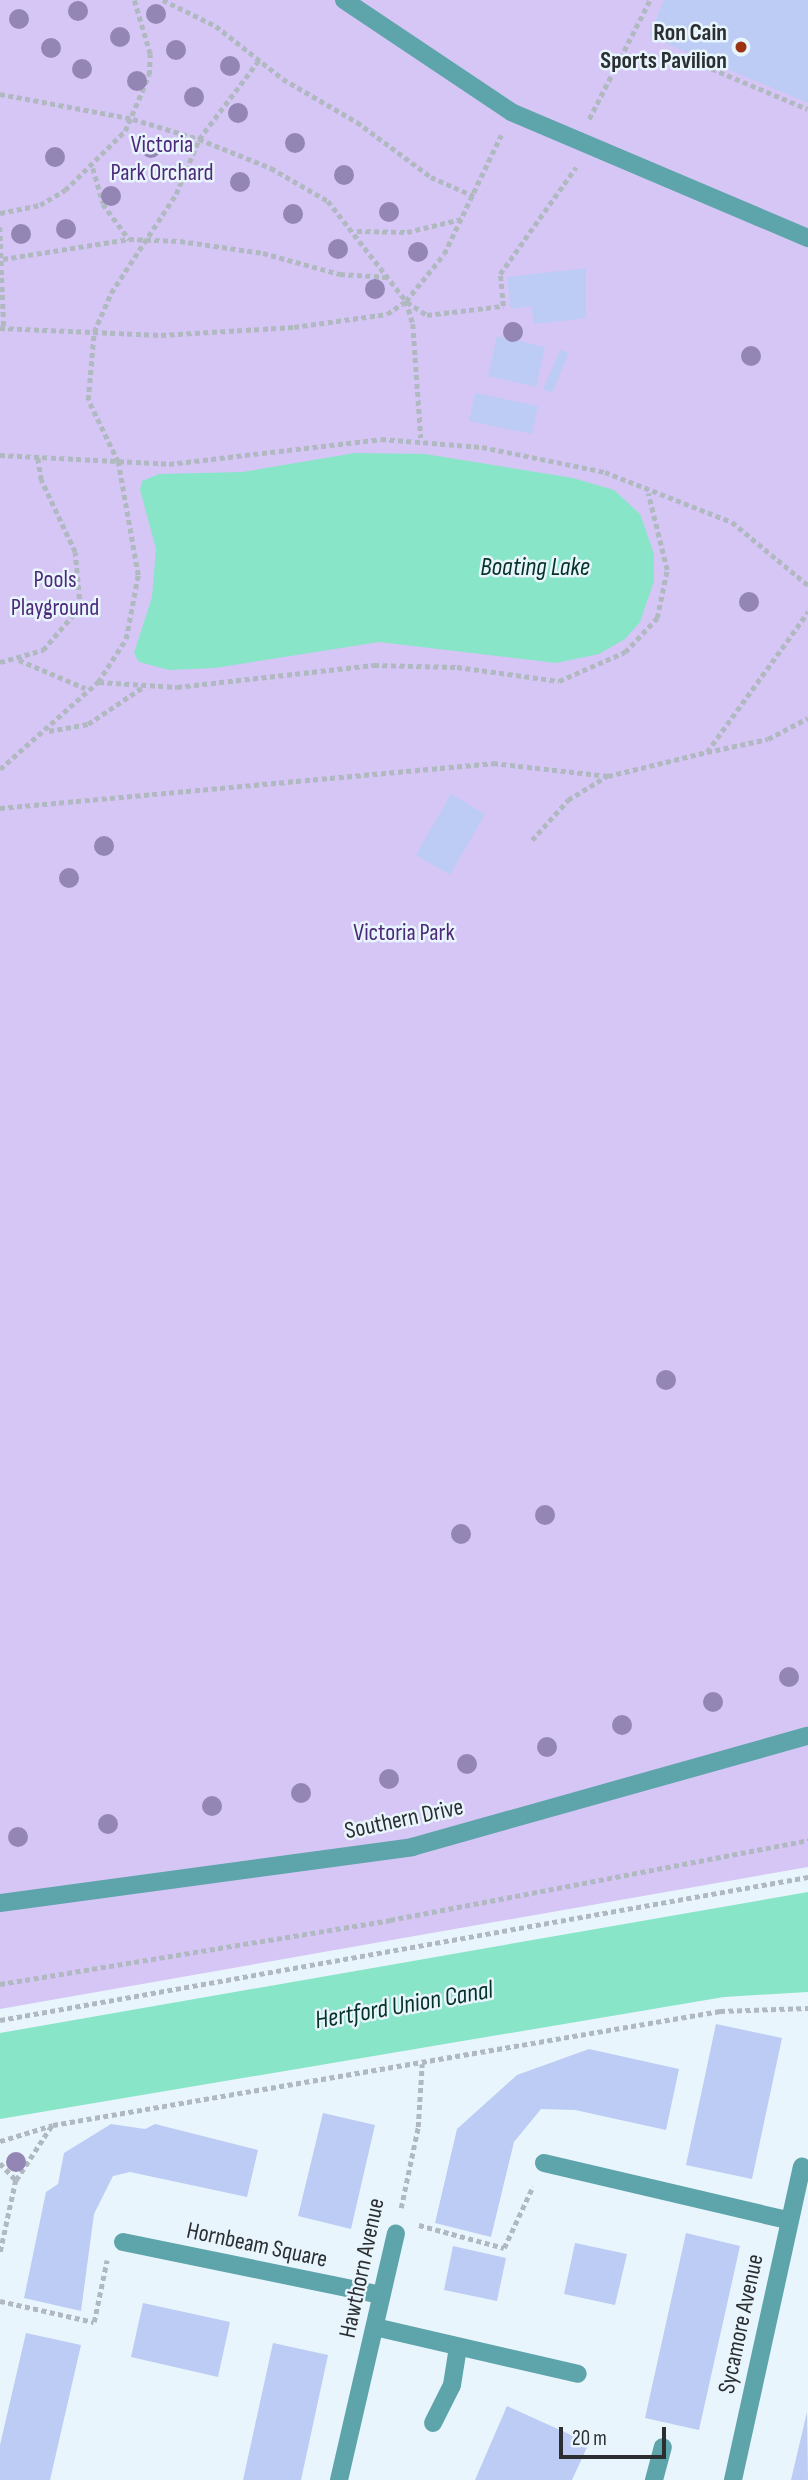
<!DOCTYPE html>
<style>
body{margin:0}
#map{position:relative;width:808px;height:2480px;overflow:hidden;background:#e9f5fd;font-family:"Sofia Sans Condensed",sans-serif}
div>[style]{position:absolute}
.green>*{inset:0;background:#d6c6f6}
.water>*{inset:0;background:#89e5c8}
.building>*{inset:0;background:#bcccf4}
.path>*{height:4.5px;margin-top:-2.25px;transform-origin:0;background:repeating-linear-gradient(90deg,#b0b9c0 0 5px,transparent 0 8.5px)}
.minor>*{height:18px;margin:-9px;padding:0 9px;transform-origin:9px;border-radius:9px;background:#5ea4ab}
.trees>*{width:20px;height:20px;margin:-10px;border-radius:50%;background:#9385b4}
.dots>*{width:19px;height:19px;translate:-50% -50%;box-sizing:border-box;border:4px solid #e9f5fd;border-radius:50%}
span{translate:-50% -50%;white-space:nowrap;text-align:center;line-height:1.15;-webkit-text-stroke:5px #e9f5fd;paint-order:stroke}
.poi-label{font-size:24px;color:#2b2f32;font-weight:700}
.right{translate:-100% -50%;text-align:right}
.park-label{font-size:24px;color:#4d2a79}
.street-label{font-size:24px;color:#2b2f32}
.water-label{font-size:26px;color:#043226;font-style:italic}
.scale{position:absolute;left:559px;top:2427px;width:107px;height:32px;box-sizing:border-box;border:4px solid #2b2f32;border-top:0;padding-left:9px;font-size:21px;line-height:24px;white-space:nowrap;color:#2b2f32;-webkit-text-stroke:5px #e9f5fd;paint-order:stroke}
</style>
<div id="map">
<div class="green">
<div style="clip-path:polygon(0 0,808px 0,808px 1867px,0 2009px)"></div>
</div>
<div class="water">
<div style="clip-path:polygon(355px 453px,425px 454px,573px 478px,614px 490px,640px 514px,654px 554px,654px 581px,640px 622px,625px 639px,599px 654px,556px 663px,379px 642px,215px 668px,169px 670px,139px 662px,134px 653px,152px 597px,156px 549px,140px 490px,142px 481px,159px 474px,242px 472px)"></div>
<div style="clip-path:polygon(808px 1892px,808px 1992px,724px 1997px,0 2119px,0 2033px)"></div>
</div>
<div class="building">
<div style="clip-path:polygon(664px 0,808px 0,808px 103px,649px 36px)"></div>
<div style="clip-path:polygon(586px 268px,586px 318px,534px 324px,531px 306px,511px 309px,507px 277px)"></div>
<div style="clip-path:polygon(497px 336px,545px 347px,536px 387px,488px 376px)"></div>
<div style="clip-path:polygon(560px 350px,569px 353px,552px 393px,543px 389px)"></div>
<div style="clip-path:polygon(475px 393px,538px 406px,532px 434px,469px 421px)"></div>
<div style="clip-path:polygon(451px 794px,485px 814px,450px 875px,416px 855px)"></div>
<div style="clip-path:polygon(716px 2024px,782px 2038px,752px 2179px,686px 2165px)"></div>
<div style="clip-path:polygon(589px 2049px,679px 2069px,666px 2130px,575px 2110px,541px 2109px,514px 2142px,491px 2237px,435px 2223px,457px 2129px,517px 2075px)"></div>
<div style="clip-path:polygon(323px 2113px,375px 2125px,351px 2229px,298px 2216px)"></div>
<div style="clip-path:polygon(111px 2124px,145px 2129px,155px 2124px,258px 2150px,247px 2197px,130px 2172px,113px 2176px,94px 2214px,81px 2311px,24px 2298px,46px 2192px,58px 2184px,64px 2153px)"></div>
<div style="clip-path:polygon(686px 2233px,740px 2246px,699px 2430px,645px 2418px)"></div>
<div style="clip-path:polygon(575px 2243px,627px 2254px,615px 2305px,564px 2294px)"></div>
<div style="clip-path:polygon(453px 2246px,506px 2258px,497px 2301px,444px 2290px)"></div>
<div style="clip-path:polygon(143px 2303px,230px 2322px,218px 2377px,131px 2357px)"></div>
<div style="clip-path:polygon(26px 2333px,81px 2345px,50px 2480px,0 2480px,0 2445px)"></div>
<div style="clip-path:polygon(273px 2343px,328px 2355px,301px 2480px,243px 2480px)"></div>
<div style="clip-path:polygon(507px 2406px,589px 2443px,572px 2480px,475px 2480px)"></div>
<div style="clip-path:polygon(807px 2412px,808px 2480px,791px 2480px)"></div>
</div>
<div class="path">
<div style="left:163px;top:0;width:59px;rotate:26.1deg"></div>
<div style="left:216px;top:26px;width:85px;rotate:38.3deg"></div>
<div style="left:283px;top:79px;width:86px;rotate:30.2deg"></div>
<div style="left:357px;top:122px;width:92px;rotate:36.6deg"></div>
<div style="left:431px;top:177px;width:47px;rotate:23.8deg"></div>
<div style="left:696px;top:62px;width:121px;rotate:22.8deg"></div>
<div style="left:0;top:94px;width:135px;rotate:10.6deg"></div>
<div style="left:133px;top:119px;width:69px;rotate:16.9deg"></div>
<div style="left:199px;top:139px;width:78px;rotate:21.9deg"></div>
<div style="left:271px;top:168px;width:66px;rotate:30.1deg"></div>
<div style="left:328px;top:201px;width:127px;rotate:52deg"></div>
<div style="left:406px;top:301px;width:24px;rotate:73deg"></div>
<div style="left:413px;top:324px;width:114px;rotate:86deg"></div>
<div style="left:589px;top:119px;width:134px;rotate:-62.9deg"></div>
<div style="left:93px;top:168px;width:37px;rotate:74deg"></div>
<div style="left:103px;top:204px;width:44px;rotate:53.4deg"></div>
<div style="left:0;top:213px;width:41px;rotate:-11.3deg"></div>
<div style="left:40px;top:205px;width:29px;rotate:-31deg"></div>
<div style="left:65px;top:190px;width:84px;rotate:-44.5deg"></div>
<div style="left:125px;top:131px;width:61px;rotate:-66.8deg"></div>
<div style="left:149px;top:75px;width:21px;rotate:-87deg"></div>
<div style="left:150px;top:54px;width:56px;rotate:-106.5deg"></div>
<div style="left:0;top:227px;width:102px;rotate:87.8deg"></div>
<div style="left:357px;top:231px;width:50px;rotate:1.1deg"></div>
<div style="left:407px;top:232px;width:57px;rotate:-13.3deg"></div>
<div style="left:3px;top:259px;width:128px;rotate:-9deg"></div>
<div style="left:129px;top:239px;width:51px;rotate:2.2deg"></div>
<div style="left:180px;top:241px;width:84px;rotate:8.2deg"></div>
<div style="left:263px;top:253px;width:80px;rotate:15.3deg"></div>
<div style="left:340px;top:274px;width:49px;rotate:3.5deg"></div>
<div style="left:407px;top:302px;width:24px;rotate:33deg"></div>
<div style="left:427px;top:315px;width:77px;rotate:-6.8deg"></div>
<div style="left:503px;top:306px;width:32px;rotate:-95deg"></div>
<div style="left:500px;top:274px;width:131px;rotate:-54.6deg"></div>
<div style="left:0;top:328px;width:161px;rotate:2.5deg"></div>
<div style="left:161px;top:335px;width:133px;rotate:-3.4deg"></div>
<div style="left:294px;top:327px;width:94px;rotate:-8deg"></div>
<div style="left:387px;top:314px;width:23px;rotate:-34deg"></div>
<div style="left:406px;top:301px;width:60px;rotate:-51deg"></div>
<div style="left:444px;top:254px;width:132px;rotate:-64.4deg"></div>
<div style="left:0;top:455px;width:169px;rotate:3deg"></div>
<div style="left:169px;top:464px;width:213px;rotate:-6.7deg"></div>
<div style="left:381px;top:439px;width:101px;rotate:4.5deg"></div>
<div style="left:482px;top:447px;width:126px;rotate:11.5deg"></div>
<div style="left:605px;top:472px;width:136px;rotate:21.5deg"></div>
<div style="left:732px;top:522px;width:99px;rotate:39.7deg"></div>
<div style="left:19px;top:660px;width:72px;rotate:23deg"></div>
<div style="left:0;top:662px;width:45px;rotate:-15.6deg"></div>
<div style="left:43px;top:650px;width:57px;rotate:-49.3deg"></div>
<div style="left:80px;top:607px;width:55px;rotate:-95.2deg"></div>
<div style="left:75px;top:552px;width:80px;rotate:-115.3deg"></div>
<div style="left:41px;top:480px;width:24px;rotate:-99deg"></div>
<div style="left:99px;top:682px;width:78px;rotate:3.7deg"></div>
<div style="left:177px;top:687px;width:198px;rotate:-6.4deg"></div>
<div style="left:374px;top:665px;width:83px;rotate:1.4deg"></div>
<div style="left:457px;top:667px;width:103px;rotate:7.8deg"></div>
<div style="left:559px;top:681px;width:72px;rotate:-23.7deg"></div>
<div style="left:625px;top:652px;width:47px;rotate:-46.7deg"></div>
<div style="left:657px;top:618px;width:49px;rotate:-78.2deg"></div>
<div style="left:667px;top:570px;width:79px;rotate:-103.9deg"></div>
<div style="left:49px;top:731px;width:40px;rotate:-10deg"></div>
<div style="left:88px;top:724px;width:66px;rotate:-33.9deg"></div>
<div style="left:707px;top:752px;width:62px;rotate:-12deg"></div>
<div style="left:768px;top:739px;width:45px;rotate:-27.7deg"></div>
<div style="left:0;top:769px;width:131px;rotate:-41.6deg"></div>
<div style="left:98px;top:682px;width:51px;rotate:-56.9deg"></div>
<div style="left:126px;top:639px;width:65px;rotate:-79.4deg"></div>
<div style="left:138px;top:575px;width:115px;rotate:-100deg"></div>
<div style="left:118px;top:462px;width:69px;rotate:-115.8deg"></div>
<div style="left:88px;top:400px;width:68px;rotate:-85deg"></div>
<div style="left:94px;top:332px;width:43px;rotate:-66.4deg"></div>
<div style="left:111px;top:293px;width:118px;rotate:-56.7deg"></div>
<div style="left:176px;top:194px;width:60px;rotate:-67.3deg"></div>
<div style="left:199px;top:139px;width:99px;rotate:-52.8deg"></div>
<div style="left:0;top:808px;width:495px;rotate:-5.2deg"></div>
<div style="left:493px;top:763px;width:116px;rotate:6.4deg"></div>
<div style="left:608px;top:776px;width:102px;rotate:-13.6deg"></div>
<div style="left:707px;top:752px;width:173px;rotate:-54.2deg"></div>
<div style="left:532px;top:840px;width:54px;rotate:-48deg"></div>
<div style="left:568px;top:800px;width:46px;rotate:-31.6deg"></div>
<div style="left:0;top:1984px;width:395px;rotate:-9.3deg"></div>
<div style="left:390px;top:1920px;width:426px;rotate:-10.8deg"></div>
<div style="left:0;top:2020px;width:821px;rotate:-10.04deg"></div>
<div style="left:0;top:2141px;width:55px;rotate:-16.8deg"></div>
<div style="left:53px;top:2125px;width:677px;rotate:-9.7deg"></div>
<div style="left:720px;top:2011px;width:88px;rotate:-2deg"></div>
<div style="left:0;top:2163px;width:23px;rotate:47deg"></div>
<div style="left:16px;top:2180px;width:76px;rotate:102.2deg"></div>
<div style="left:16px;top:2180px;width:66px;rotate:-56.8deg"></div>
<div style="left:401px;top:2208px;width:83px;rotate:-78.1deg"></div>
<div style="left:418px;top:2127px;width:63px;rotate:-86.4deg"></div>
<div style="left:419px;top:2225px;width:88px;rotate:15.1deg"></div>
<div style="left:504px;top:2248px;width:68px;rotate:-64.9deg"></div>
<div style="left:0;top:2301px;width:96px;rotate:12.6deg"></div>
<div style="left:94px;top:2322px;width:63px;rotate:-78.2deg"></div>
</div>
<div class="minor">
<div style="left:344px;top:0;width:201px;rotate:33.8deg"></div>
<div style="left:511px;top:112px;width:323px;rotate:23deg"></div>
<div style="left:0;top:1903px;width:416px;rotate:-7.7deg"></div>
<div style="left:412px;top:1847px;width:411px;rotate:-15.7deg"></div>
<div style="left:544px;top:2163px;width:250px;rotate:13.2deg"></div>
<div style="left:123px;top:2242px;width:263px;rotate:11.6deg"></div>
<div style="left:375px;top:2327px;width:208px;rotate:13deg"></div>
<div style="left:433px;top:2423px;width:42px;rotate:-63.4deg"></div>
<div style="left:452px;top:2385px;width:38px;rotate:-81deg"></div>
<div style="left:339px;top:2480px;width:253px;rotate:-77deg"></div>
<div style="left:654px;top:2480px;width:34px;rotate:-75deg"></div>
<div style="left:733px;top:2480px;width:321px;rotate:-77.6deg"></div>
</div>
<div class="trees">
<div style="left:78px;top:11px"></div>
<div style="left:156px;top:14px"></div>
<div style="left:19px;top:19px"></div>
<div style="left:120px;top:37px"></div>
<div style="left:51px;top:48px"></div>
<div style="left:176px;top:50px"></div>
<div style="left:230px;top:66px"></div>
<div style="left:82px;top:69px"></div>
<div style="left:137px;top:81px"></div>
<div style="left:194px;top:97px"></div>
<div style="left:238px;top:113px"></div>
<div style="left:295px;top:143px"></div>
<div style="left:151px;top:148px"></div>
<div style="left:55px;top:157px"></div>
<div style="left:344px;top:175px"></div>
<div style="left:240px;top:182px"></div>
<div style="left:111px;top:196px"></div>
<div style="left:389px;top:212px"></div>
<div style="left:293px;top:214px"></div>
<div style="left:66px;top:229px"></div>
<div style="left:21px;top:234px"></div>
<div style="left:338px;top:249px"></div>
<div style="left:418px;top:252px"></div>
<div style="left:375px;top:289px"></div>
<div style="left:513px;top:332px"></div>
<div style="left:751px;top:356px"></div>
<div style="left:749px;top:602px"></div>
<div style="left:104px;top:846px"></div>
<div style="left:69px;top:878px"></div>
<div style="left:666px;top:1380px"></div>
<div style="left:545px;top:1515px"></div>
<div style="left:461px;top:1534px"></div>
<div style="left:789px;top:1677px"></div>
<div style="left:713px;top:1702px"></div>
<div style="left:622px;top:1725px"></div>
<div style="left:547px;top:1747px"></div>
<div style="left:467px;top:1764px"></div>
<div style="left:389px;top:1779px"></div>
<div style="left:301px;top:1793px"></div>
<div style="left:212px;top:1806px"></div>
<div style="left:108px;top:1824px"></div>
<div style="left:18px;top:1837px"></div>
<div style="left:16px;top:2162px"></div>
</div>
<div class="dots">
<div style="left:741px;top:47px;background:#9a3311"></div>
</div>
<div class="poi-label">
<span class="right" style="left:727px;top:47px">Ron Cain<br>Sports Pavilion</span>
</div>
<div class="park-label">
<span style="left:162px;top:159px">Victoria<br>Park Orchard</span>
<span style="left:55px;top:594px">Pools<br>Playground</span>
<span style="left:404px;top:933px">Victoria Park</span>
</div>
<div class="street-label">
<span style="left:404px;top:1819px;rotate:-12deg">Southern Drive</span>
<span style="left:257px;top:2245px;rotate:12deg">Hornbeam Square</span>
<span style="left:362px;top:2268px;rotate:-78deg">Hawthorn Avenue</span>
<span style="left:741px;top:2324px;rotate:-78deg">Sycamore Avenue</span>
</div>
<div class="water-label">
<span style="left:535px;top:568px">Boating Lake</span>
<span style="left:404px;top:2006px;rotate:-10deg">Hertford Union Canal</span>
</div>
<div class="scale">20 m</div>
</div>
